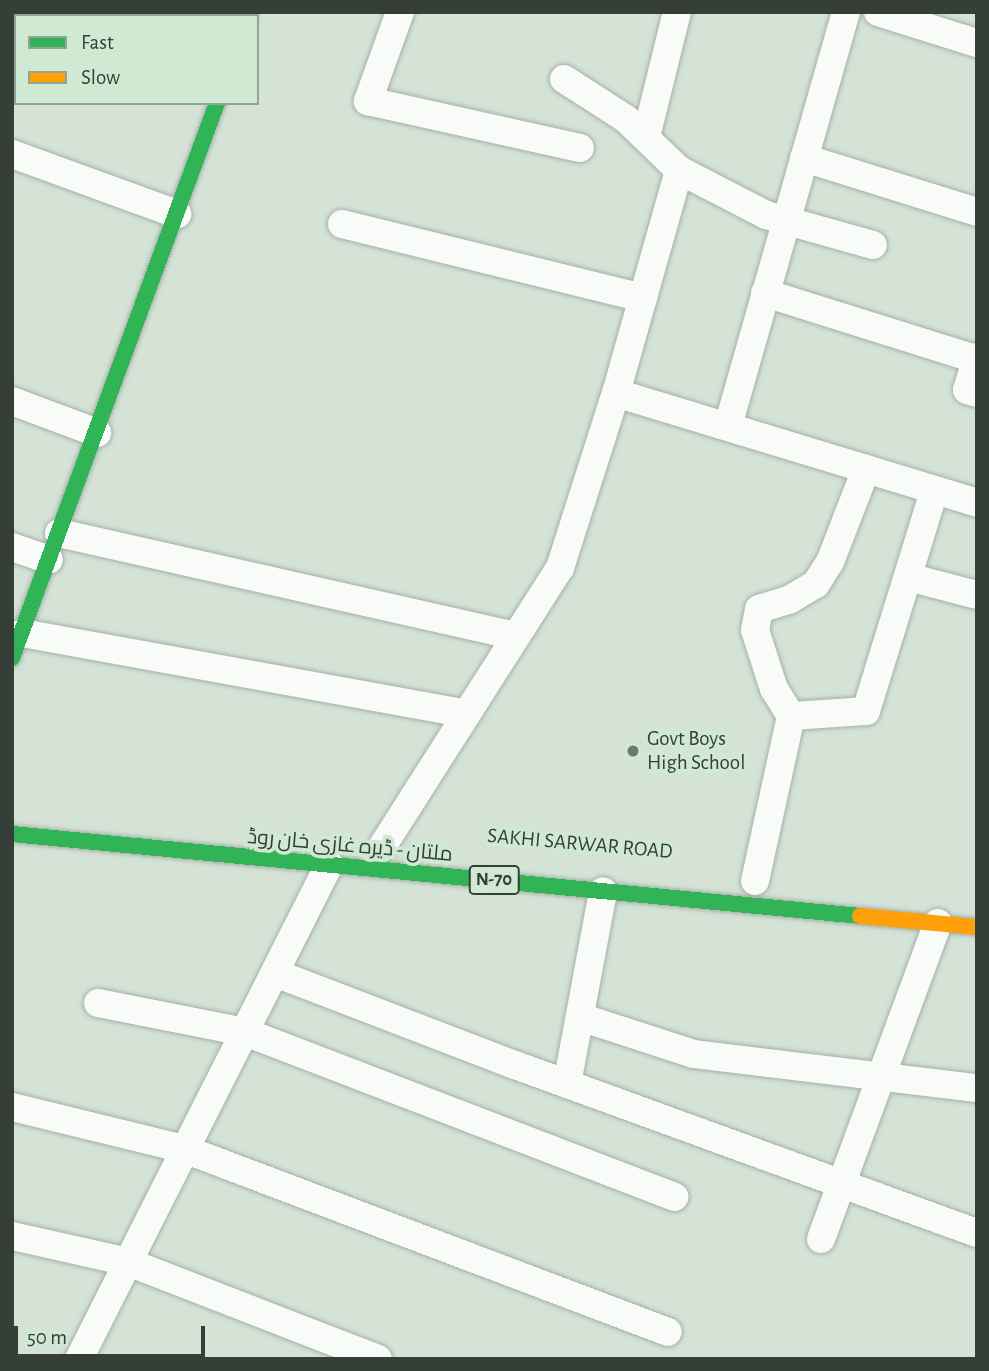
<!DOCTYPE html>
<meta charset="utf-8">
<style>
body{margin:0}
#map{position:relative;width:989px;height:1371px;overflow:hidden;background:#d5e3d7;font-family:"Alegreya Sans",Cairo,sans-serif}
div>[style]{position:absolute}
.roads{filter:drop-shadow(0 0 2px #a5b0a7) drop-shadow(0 0 2px #a5b0a7)}
.street>*{height:28px;margin:-14px;padding:0 14px;transform-origin:14px;border-radius:14px;background:#f9fbf9}
.fast>*{height:16px;margin:-8px;padding:0 8px;transform-origin:8px;border-radius:8px;background:#30b455}
.slow>*{height:16px;margin:-8px;padding:0 8px;transform-origin:8px;border-radius:8px;background:#ff9f0a}
.dots>*{width:19px;height:19px;translate:-50% -50%;box-sizing:border-box;border:4px solid #cfe9d3;border-radius:50%}
span{translate:-50% -50%;white-space:nowrap;text-align:center;line-height:1.15;-webkit-text-stroke:7px #cfe9d3;paint-order:stroke}
.shield-label span{padding:2px 5px;background:#cfe9d3;border:2px solid;border-radius:5px;-webkit-text-stroke-width:0}
.shield-label{font-size:19px;color:#353f37;font-weight:700}
.poi-label{font-size:21px;color:#353f37}
.left{translate:0 -50%;text-align:left}
.street-label{font-size:21px;color:#353f37}
.frame{position:absolute;inset:0;border:14px solid #353f37;pointer-events:none}
.legend{position:absolute;left:14px;top:14px;width:245px;height:91px;box-sizing:border-box;background:#cfe9d3;border:2px solid #91a595;margin:0;padding:9px 12px;list-style:none;font-size:21px;color:#353f37}
.legend li{display:flex;align-items:center;gap:14px;height:35px}
.legend b{width:35px;border:2px solid #91a595}
.scale{position:absolute;left:14px;top:1326px;width:191px;height:32px;box-sizing:border-box;border:4px solid #353f37;border-top:0;padding-left:9px;font-size:21px;line-height:24px;white-space:nowrap;color:#353f37;-webkit-text-stroke:5px #cfe9d3;paint-order:stroke}
</style>
<div id="map">
<div class="roads">
<div class="street">
<div style="left:400px;top:12px;width:95px;rotate:109.8deg"></div>
<div style="left:368px;top:101px;width:217px;rotate:12.5deg"></div>
<div style="left:878px;top:12px;width:104px;rotate:17.4deg"></div>
<div style="left:564px;top:79px;width:74px;rotate:32.8deg"></div>
<div style="left:626px;top:119px;width:74px;rotate:43.9deg"></div>
<div style="left:679px;top:170px;width:98px;rotate:27.3deg"></div>
<div style="left:766px;top:215px;width:111px;rotate:15.7deg"></div>
<div style="left:646px;top:137px;width:129px;rotate:-76.1deg"></div>
<div style="left:12px;top:154px;width:176px;rotate:20deg"></div>
<div style="left:804px;top:158px;width:181px;rotate:17.3deg"></div>
<div style="left:342px;top:224px;width:310px;rotate:13.8deg"></div>
<div style="left:765px;top:293px;width:221px;rotate:17.4deg"></div>
<div style="left:977px;top:357px;width:34px;rotate:107deg"></div>
<div style="left:967px;top:390px;width:10px;rotate:17deg"></div>
<div style="left:616px;top:393px;width:377px;rotate:16.9deg"></div>
<div style="left:12px;top:401px;width:91px;rotate:20.6deg"></div>
<div style="left:728px;top:426px;width:430px;rotate:-74.1deg"></div>
<div style="left:59px;top:533px;width:468px;rotate:12.7deg"></div>
<div style="left:12px;top:547px;width:39px;rotate:19deg"></div>
<div style="left:908px;top:577px;width:71px;rotate:14.6deg"></div>
<div style="left:22px;top:633px;width:452px;rotate:10.3deg"></div>
<div style="left:791px;top:716px;width:75px;rotate:-3.8deg"></div>
<div style="left:866px;top:711px;width:230px;rotate:-72.8deg"></div>
<div style="left:382px;top:847px;width:331px;rotate:-57.5deg"></div>
<div style="left:560px;top:568px;width:184px;rotate:-72.3deg"></div>
<div style="left:616px;top:393px;width:232px;rotate:-74.2deg"></div>
<div style="left:755px;top:881px;width:169px;rotate:-77.7deg"></div>
<div style="left:791px;top:716px;width:32px;rotate:-122deg"></div>
<div style="left:774px;top:689px;width:62px;rotate:-107.9deg"></div>
<div style="left:755px;top:630px;width:21px;rotate:-79deg"></div>
<div style="left:759px;top:609px;width:31px;rotate:-17deg"></div>
<div style="left:789px;top:600px;width:31px;rotate:-31deg"></div>
<div style="left:816px;top:584px;width:26px;rotate:-58deg"></div>
<div style="left:830px;top:562px;width:100px;rotate:-68.8deg"></div>
<div style="left:275px;top:973px;width:257px;rotate:21deg"></div>
<div style="left:515px;top:1065px;width:492px;rotate:20deg"></div>
<div style="left:98px;top:1003px;width:150px;rotate:11.2deg"></div>
<div style="left:245px;top:1032px;width:460px;rotate:21deg"></div>
<div style="left:580px;top:1017px;width:120px;rotate:18deg"></div>
<div style="left:694px;top:1054px;width:285px;rotate:6.9deg"></div>
<div style="left:567px;top:1084px;width:196px;rotate:-79.4deg"></div>
<div style="left:12px;top:1107px;width:177px;rotate:13.7deg"></div>
<div style="left:184px;top:1149px;width:517px;rotate:20.71deg"></div>
<div style="left:12px;top:1236px;width:119px;rotate:12.6deg"></div>
<div style="left:128px;top:1262px;width:268px;rotate:21.2deg"></div>
<div style="left:821px;top:1239px;width:337px;rotate:-69.7deg"></div>
<div style="left:79px;top:1359px;width:554px;rotate:-63.16deg"></div>
</div>
<div class="fast">
<div style="left:248px;top:16px;width:4px;rotate:-76deg"></div>
<div style="left:12px;top:658px;width:592px;rotate:-69.73deg"></div>
<div style="left:12px;top:834px;width:852px;rotate:5.52deg"></div>
</div>
<div class="slow">
<div style="left:860px;top:916px;width:118px;rotate:5.4deg"></div>
</div>
</div>
<div class="dots">
<div style="left:633px;top:751px;background:#6d786f"></div>
</div>
<div class="shield-label">
<span style="left:494px;top:880px">N-70</span>
</div>
<div class="poi-label">
<span class="left" style="left:647px;top:751px">Govt Boys<br>High School</span>
</div>
<div class="street-label">
<span style="left:580px;top:844px;rotate:5deg">SAKHI SARWAR ROAD</span>
<span style="left:350px;top:846px;rotate:5deg">ملتان - ڈیرہ غازی خان روڈ</span>
</div>
<div class="frame"></div>
<ul class="legend">
<li><b style="height:9px;background:#30b455"></b>Fast</li>
<li><b style="height:9px;background:#ff9f0a"></b>Slow</li>
</ul>
<div class="scale">50 m</div>
</div>
